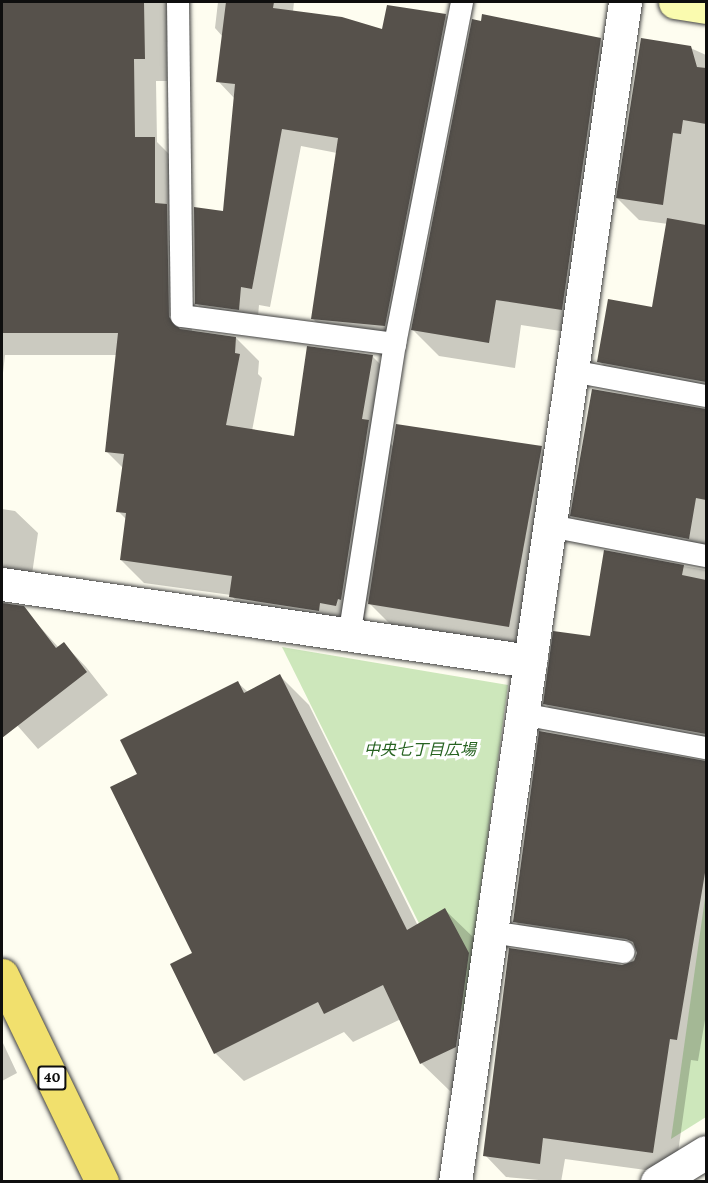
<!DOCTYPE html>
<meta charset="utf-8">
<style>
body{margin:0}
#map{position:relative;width:708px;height:1183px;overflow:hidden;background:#fefdf0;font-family:"Crimson Pro","Noto Sans JP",serif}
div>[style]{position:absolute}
.green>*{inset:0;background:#cde7bb}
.shadow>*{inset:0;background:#0003}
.building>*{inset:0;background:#56514b}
.roads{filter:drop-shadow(0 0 2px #414141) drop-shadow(0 0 2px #414141)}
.lane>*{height:22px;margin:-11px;padding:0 11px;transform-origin:11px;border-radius:11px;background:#fff}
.street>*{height:33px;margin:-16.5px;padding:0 16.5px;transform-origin:16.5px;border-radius:16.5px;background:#fff}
.secondary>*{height:33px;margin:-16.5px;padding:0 16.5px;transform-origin:16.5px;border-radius:16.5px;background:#fafbaf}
.primary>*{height:33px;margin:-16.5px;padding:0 16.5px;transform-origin:16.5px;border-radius:16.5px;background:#f1e06d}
span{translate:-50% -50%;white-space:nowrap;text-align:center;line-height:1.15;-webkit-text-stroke:6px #fff;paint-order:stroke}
.shield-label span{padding:2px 4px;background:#fff;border:2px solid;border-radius:4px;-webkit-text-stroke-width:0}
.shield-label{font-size:15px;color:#0e0e0e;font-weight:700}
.park-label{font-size:16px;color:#276321;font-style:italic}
.frame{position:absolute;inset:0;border:3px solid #0e0e0e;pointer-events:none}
</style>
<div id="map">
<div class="green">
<div style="clip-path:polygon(282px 647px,508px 685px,464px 1014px)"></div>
<div style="clip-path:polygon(706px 891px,706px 1117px,671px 1139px)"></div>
</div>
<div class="shadow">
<div style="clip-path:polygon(2px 2px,180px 2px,180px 44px,167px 42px,167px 81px,156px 81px,157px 142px,177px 162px,189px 229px,192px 332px,236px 338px,259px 361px,258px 374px,262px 378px,252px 431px,295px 438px,372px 356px,395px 379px,385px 438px,394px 447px,541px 448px,568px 474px,535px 653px,396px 630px,367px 601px,364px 622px,253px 619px,231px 595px,144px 583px,121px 560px,127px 520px,118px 511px,124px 469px,107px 452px,117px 355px,5px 355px,2px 382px)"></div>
<div style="clip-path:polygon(218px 2px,294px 2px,293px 12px,384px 31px,445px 15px,464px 34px,403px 344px,332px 338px,313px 319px,337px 153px,301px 146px,270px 307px,259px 305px,257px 328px,216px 322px,197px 304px,225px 212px,235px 99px,218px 81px,223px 37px,215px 28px)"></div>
<div style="clip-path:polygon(484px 16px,600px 39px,626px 65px,587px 335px,521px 325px,515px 368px,439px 356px,413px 330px)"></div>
<div style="clip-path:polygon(642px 40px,686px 46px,706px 55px,706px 399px,620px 383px,599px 361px,653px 309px,668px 224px,639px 220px,617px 198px)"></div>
<div style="clip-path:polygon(706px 410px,706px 559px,593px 537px,571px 516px)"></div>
<div style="clip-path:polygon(2px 509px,15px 511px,38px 533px,30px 588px,10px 594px,8px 605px,23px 608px,59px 648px,64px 644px,86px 667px,108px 695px,38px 749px,2px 708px)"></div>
<div style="clip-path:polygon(605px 552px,706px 570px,706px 751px,566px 725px,545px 704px,591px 638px)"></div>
<div style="clip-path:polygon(280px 676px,309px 705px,418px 926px,445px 910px,474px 938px,484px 1075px,450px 1091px,421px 1063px,401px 1019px,353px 1042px,344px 1032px,244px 1081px,215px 1053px,195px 954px,139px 775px,238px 683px,248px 692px)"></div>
<div style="clip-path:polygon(706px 762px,706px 1014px,698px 1061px,691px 1060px,675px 1174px,565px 1159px,561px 1182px,506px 1177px,485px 1155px,622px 967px,637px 958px,536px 943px,515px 921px)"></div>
<div style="clip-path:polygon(2px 1041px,17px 1073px,2px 1081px)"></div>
</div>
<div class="building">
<div style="clip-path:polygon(2px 2px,144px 2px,145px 59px,134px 59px,135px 137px,155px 137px,155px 203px,167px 204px,169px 317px,180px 329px,236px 337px,235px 353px,240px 354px,226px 425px,294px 436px,307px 346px,373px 355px,362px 419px,369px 420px,341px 600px,338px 599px,336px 606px,320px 603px,319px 611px,229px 597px,232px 576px,120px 560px,126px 513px,116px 512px,124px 454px,105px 452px,118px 333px,2px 333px)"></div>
<div style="clip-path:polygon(226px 2px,274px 2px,273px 8px,342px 17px,382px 29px,387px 5px,446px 14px,385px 326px,311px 319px,338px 138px,282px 129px,252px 289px,241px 287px,239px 310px,195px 304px,194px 207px,223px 211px,235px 84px,216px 82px)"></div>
<div style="clip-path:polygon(482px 14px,601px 38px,562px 310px,496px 300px,489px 343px,411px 330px,472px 19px,481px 21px)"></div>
<div style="clip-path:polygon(641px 38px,691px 46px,697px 67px,706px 68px,706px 124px,683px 120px,681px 134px,673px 133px,663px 205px,616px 198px)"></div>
<div style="clip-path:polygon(667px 218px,706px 225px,706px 382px,597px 362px,608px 299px,652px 307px)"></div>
<div style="clip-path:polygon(592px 389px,706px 409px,706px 500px,696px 498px,689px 539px,570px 516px)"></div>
<div style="clip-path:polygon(396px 424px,542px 446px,509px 627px,368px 604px)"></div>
<div style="clip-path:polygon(604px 550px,684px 565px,682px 575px,706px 580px,706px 734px,543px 704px,553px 631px,590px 636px)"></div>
<div style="clip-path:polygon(2px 603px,24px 606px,56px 648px,64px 642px,87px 672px,2px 738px)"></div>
<div style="clip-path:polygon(280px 674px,407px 930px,445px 908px,469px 953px,456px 1047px,420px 1064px,383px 985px,324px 1014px,318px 1002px,214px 1054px,170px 964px,192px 953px,110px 787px,137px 774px,120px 740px,238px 681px,244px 693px)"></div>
<div style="clip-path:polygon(539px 731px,706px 761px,706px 867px,677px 1040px,670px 1039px,653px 1153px,543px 1138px,540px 1164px,483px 1156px,509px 948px,622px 965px,634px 961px,637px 953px,633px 942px,626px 939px,513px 922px)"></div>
</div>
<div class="roads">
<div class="lane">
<div style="left:178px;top:2px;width:314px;rotate:89.3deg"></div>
<div style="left:182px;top:316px;width:215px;rotate:7.5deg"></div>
<div style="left:572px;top:371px;width:136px;rotate:10.6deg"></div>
<div style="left:550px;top:526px;width:159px;rotate:10.9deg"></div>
<div style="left:349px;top:637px;width:297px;rotate:-81.1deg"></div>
<div style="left:395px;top:344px;width:349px;rotate:-78.9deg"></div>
<div style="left:522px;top:714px;width:187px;rotate:10.5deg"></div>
<div style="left:491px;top:932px;width:134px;rotate:8.6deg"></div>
</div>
<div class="street">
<div style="left:2px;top:584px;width:534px;rotate:8.3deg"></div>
<div style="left:455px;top:1182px;width:1192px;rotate:-81.8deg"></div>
<div style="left:657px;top:1182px;width:57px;rotate:-31.5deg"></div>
</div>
<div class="secondary">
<div style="left:675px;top:2px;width:31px;rotate:9deg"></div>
</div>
<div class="primary">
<div style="left:2px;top:975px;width:230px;rotate:64.2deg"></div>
</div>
</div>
<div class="shield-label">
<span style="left:52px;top:1078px">40</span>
</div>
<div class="park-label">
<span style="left:420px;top:750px">中央七丁目広場</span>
</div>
<div class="frame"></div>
</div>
